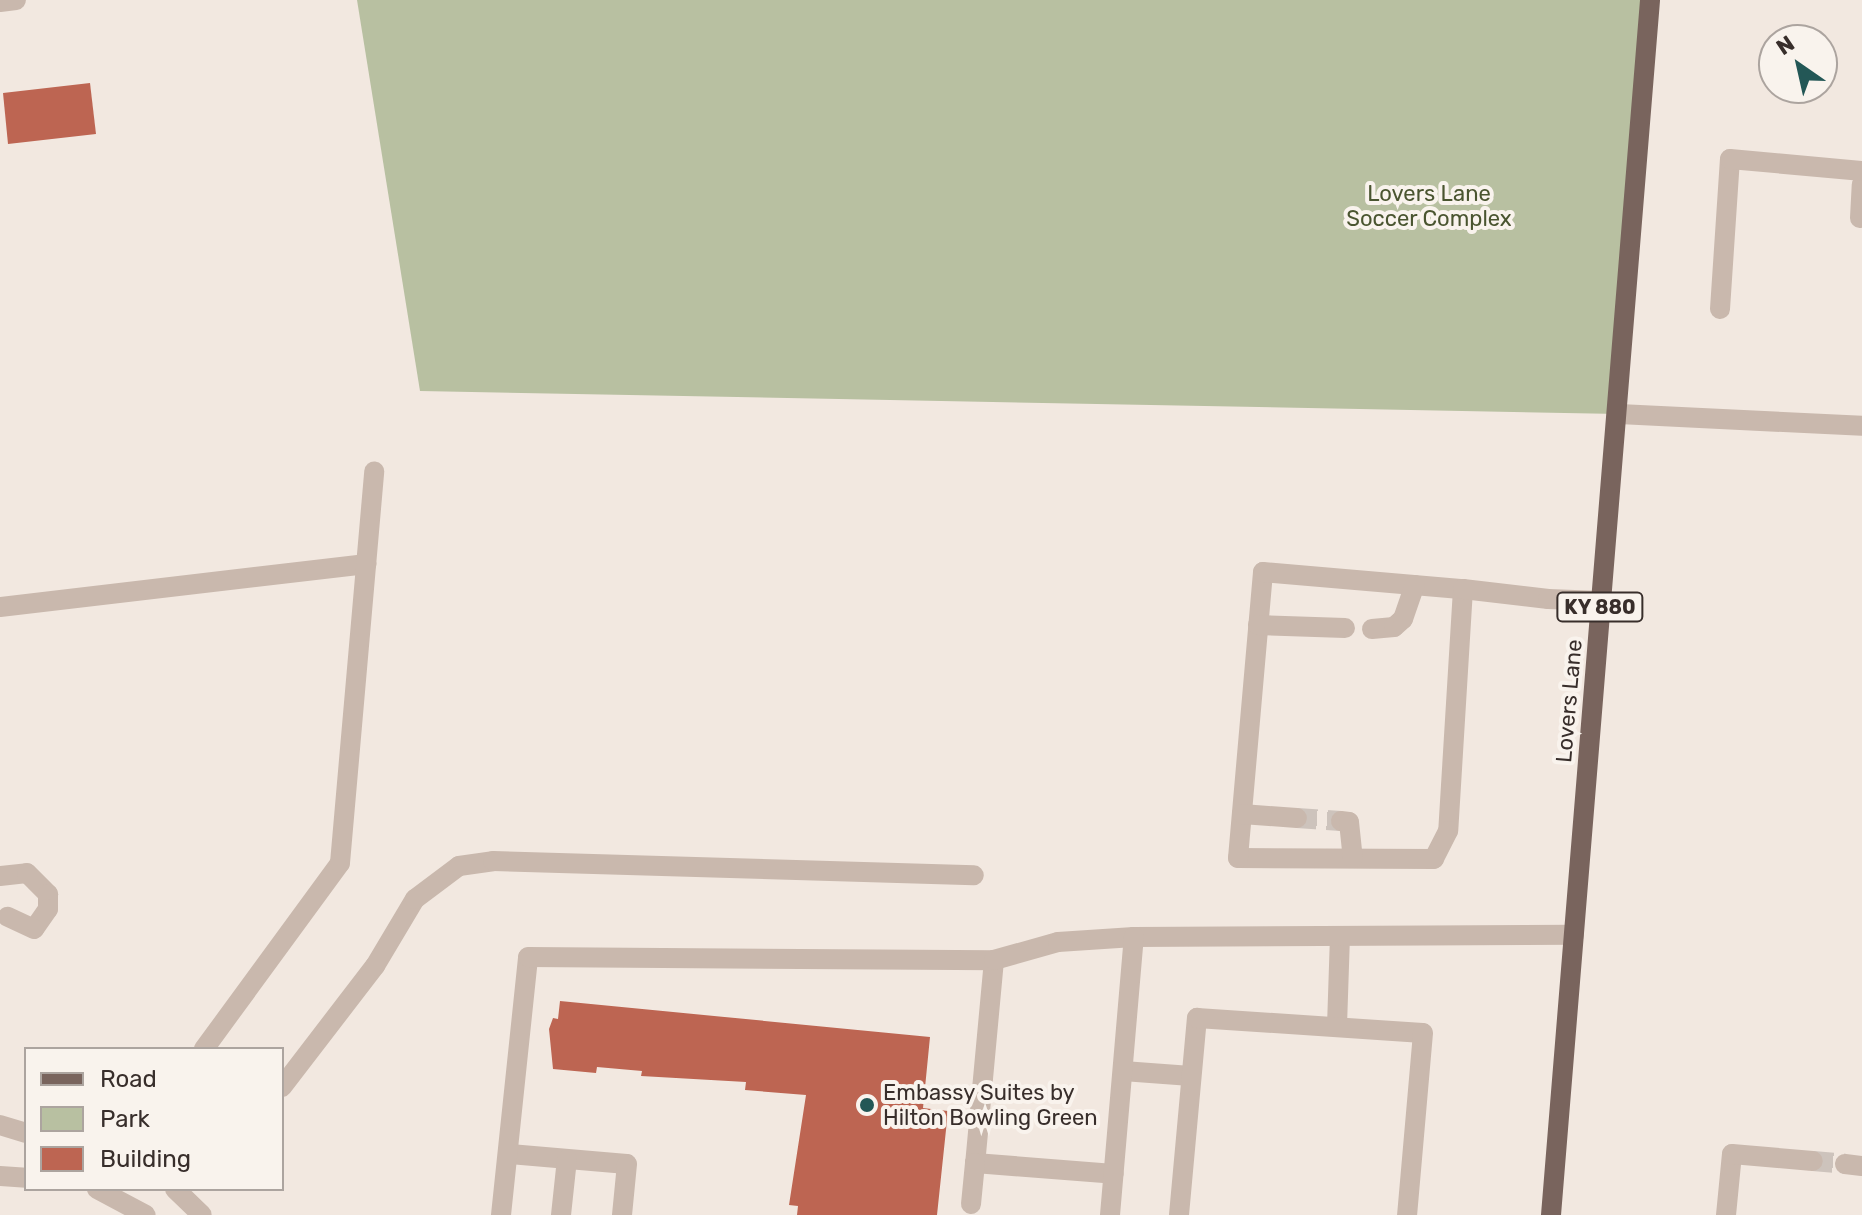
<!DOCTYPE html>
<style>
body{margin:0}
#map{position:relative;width:1862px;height:1215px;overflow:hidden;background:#f2e8e0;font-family:Rubik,sans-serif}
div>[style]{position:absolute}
.green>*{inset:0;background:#b8c0a1}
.building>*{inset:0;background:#bd6552}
.minor-tunnel>*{height:20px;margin-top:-10px;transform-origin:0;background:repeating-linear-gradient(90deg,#cdc3bc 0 20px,transparent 0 30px)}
.minor>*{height:20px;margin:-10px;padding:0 10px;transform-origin:10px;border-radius:10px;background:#c9b8ad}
.major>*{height:20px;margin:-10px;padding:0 10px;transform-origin:10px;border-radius:10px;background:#79645d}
.dots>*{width:22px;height:22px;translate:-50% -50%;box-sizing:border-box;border:4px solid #f9f3ed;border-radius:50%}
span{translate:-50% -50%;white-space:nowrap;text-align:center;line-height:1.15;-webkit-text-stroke:8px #f9f3ed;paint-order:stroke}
.shield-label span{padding:2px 6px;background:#f9f3ed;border:2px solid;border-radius:6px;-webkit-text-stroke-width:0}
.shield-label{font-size:20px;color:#382e2b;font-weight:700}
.park-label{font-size:22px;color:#4a5530}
.street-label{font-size:22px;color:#382e2b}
.poi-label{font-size:22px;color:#382e2b}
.left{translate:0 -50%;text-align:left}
.legend{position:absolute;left:24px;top:1047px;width:260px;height:144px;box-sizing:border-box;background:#f9f3ed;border:2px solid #aca49f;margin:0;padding:10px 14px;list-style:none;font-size:24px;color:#382e2b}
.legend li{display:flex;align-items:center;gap:16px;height:40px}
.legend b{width:40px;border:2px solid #aca49f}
.north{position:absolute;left:1758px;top:24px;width:80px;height:80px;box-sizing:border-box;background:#f9f3ed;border:2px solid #aca49f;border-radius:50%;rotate:326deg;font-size:22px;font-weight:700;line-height:32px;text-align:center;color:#382e2b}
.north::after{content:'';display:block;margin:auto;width:28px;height:36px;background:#235756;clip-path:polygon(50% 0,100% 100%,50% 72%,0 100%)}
</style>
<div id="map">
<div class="green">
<div style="clip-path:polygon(357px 0,1650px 0,1619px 414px,420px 391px)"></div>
</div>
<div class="building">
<div style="clip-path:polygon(90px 83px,96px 134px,8px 144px,3px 93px)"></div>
<div style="clip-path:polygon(560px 1001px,930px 1037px,923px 1108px,948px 1111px,937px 1215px,797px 1215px,798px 1206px,789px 1205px,806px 1095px,745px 1090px,746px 1082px,641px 1076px,642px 1071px,597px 1067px,596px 1073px,553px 1069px,549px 1029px,553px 1018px,558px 1019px)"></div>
</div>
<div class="minor-tunnel">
<div style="left:1297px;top:818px;width:44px;rotate:3.9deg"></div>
<div style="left:1813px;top:1161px;width:32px;rotate:5deg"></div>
</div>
<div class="minor">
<div style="left:0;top:2px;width:16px;rotate:-7deg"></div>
<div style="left:1860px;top:218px;width:33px;rotate:-87deg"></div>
<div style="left:1720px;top:309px;width:150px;rotate:-86.2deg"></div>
<div style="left:1730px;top:159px;width:133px;rotate:5.2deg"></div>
<div style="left:1619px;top:414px;width:243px;rotate:2.8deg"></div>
<div style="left:1463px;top:589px;width:242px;rotate:93.5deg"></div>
<div style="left:1448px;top:831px;width:31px;rotate:117deg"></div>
<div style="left:1434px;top:859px;width:196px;rotate:-179.7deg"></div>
<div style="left:1238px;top:858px;width:287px;rotate:-85deg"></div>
<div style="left:1263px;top:572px;width:201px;rotate:4.9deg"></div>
<div style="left:1463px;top:589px;width:86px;rotate:6.7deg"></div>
<div style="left:1548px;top:599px;width:53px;rotate:2.2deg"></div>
<div style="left:0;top:607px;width:369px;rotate:-6.7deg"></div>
<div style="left:1258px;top:625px;width:87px;rotate:2deg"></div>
<div style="left:1372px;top:629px;width:22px;rotate:-5deg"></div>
<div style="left:1394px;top:627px;width:12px;rotate:-42deg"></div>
<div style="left:1403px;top:619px;width:36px;rotate:-71deg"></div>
<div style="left:1242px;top:814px;width:55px;rotate:4.2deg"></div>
<div style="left:1341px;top:821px;width:8px;rotate:7deg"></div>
<div style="left:1349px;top:822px;width:36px;rotate:84deg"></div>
<div style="left:0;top:876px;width:27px;rotate:-6deg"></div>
<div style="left:27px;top:873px;width:30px;rotate:45deg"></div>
<div style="left:48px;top:894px;width:15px;rotate:90deg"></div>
<div style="left:48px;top:909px;width:24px;rotate:125deg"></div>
<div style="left:34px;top:929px;width:29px;rotate:-155deg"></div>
<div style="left:994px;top:960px;width:204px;rotate:95.3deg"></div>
<div style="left:975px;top:1163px;width:139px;rotate:4.5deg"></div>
<div style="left:1337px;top:1026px;width:90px;rotate:-88.1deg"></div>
<div style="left:204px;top:1049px;width:230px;rotate:-53.8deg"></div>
<div style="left:340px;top:863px;width:393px;rotate:-85deg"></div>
<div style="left:1123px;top:1071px;width:68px;rotate:4.2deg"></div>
<div style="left:282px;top:1087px;width:153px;rotate:-52.5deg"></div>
<div style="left:375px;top:966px;width:78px;rotate:-59.2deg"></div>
<div style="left:415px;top:899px;width:55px;rotate:-36.9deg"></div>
<div style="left:459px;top:866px;width:34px;rotate:-8deg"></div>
<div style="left:493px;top:861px;width:481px;rotate:1.7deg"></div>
<div style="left:0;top:1125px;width:27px;rotate:17deg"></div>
<div style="left:510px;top:1154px;width:117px;rotate:4.9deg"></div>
<div style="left:627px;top:1164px;width:51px;rotate:95.6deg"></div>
<div style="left:1845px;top:1164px;width:17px;rotate:7deg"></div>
<div style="left:0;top:1176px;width:26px;rotate:4deg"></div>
<div style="left:97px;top:1189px;width:55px;rotate:28deg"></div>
<div style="left:175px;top:1189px;width:37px;rotate:44deg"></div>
<div style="left:971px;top:1204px;width:41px;rotate:-84.4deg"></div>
<div style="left:501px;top:1215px;width:259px;rotate:-84deg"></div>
<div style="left:528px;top:957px;width:466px;rotate:0.4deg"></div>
<div style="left:994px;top:960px;width:66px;rotate:-15.7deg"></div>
<div style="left:1058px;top:942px;width:76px;rotate:-3.8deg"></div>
<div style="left:1134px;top:937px;width:440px;rotate:-0.3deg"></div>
<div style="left:561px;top:1215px;width:56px;rotate:-83.9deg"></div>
<div style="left:1110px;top:1215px;width:279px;rotate:-85.1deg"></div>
<div style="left:1179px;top:1215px;width:198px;rotate:-84.8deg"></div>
<div style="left:1197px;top:1018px;width:226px;rotate:3.8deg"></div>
<div style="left:1423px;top:1033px;width:183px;rotate:95deg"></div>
<div style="left:1726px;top:1215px;width:61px;rotate:-84.4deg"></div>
<div style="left:1732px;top:1154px;width:81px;rotate:4.9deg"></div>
</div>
<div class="major">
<div style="left:1551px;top:1215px;width:1219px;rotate:-85.34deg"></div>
</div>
<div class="dots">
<div style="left:867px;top:1105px;background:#235756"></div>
</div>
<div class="shield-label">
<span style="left:1600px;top:607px">KY 880</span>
</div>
<div class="park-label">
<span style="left:1429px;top:206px">Lovers Lane<br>Soccer Complex</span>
</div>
<div class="street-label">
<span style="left:1569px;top:701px;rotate:-85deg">Lovers Lane</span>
</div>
<div class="poi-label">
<span class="left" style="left:883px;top:1105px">Embassy Suites by<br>Hilton Bowling Green</span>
</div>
<ul class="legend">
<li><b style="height:10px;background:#79645d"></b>Road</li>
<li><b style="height:22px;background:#b8c0a1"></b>Park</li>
<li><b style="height:22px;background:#bd6552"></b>Building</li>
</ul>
<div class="north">N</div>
</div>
